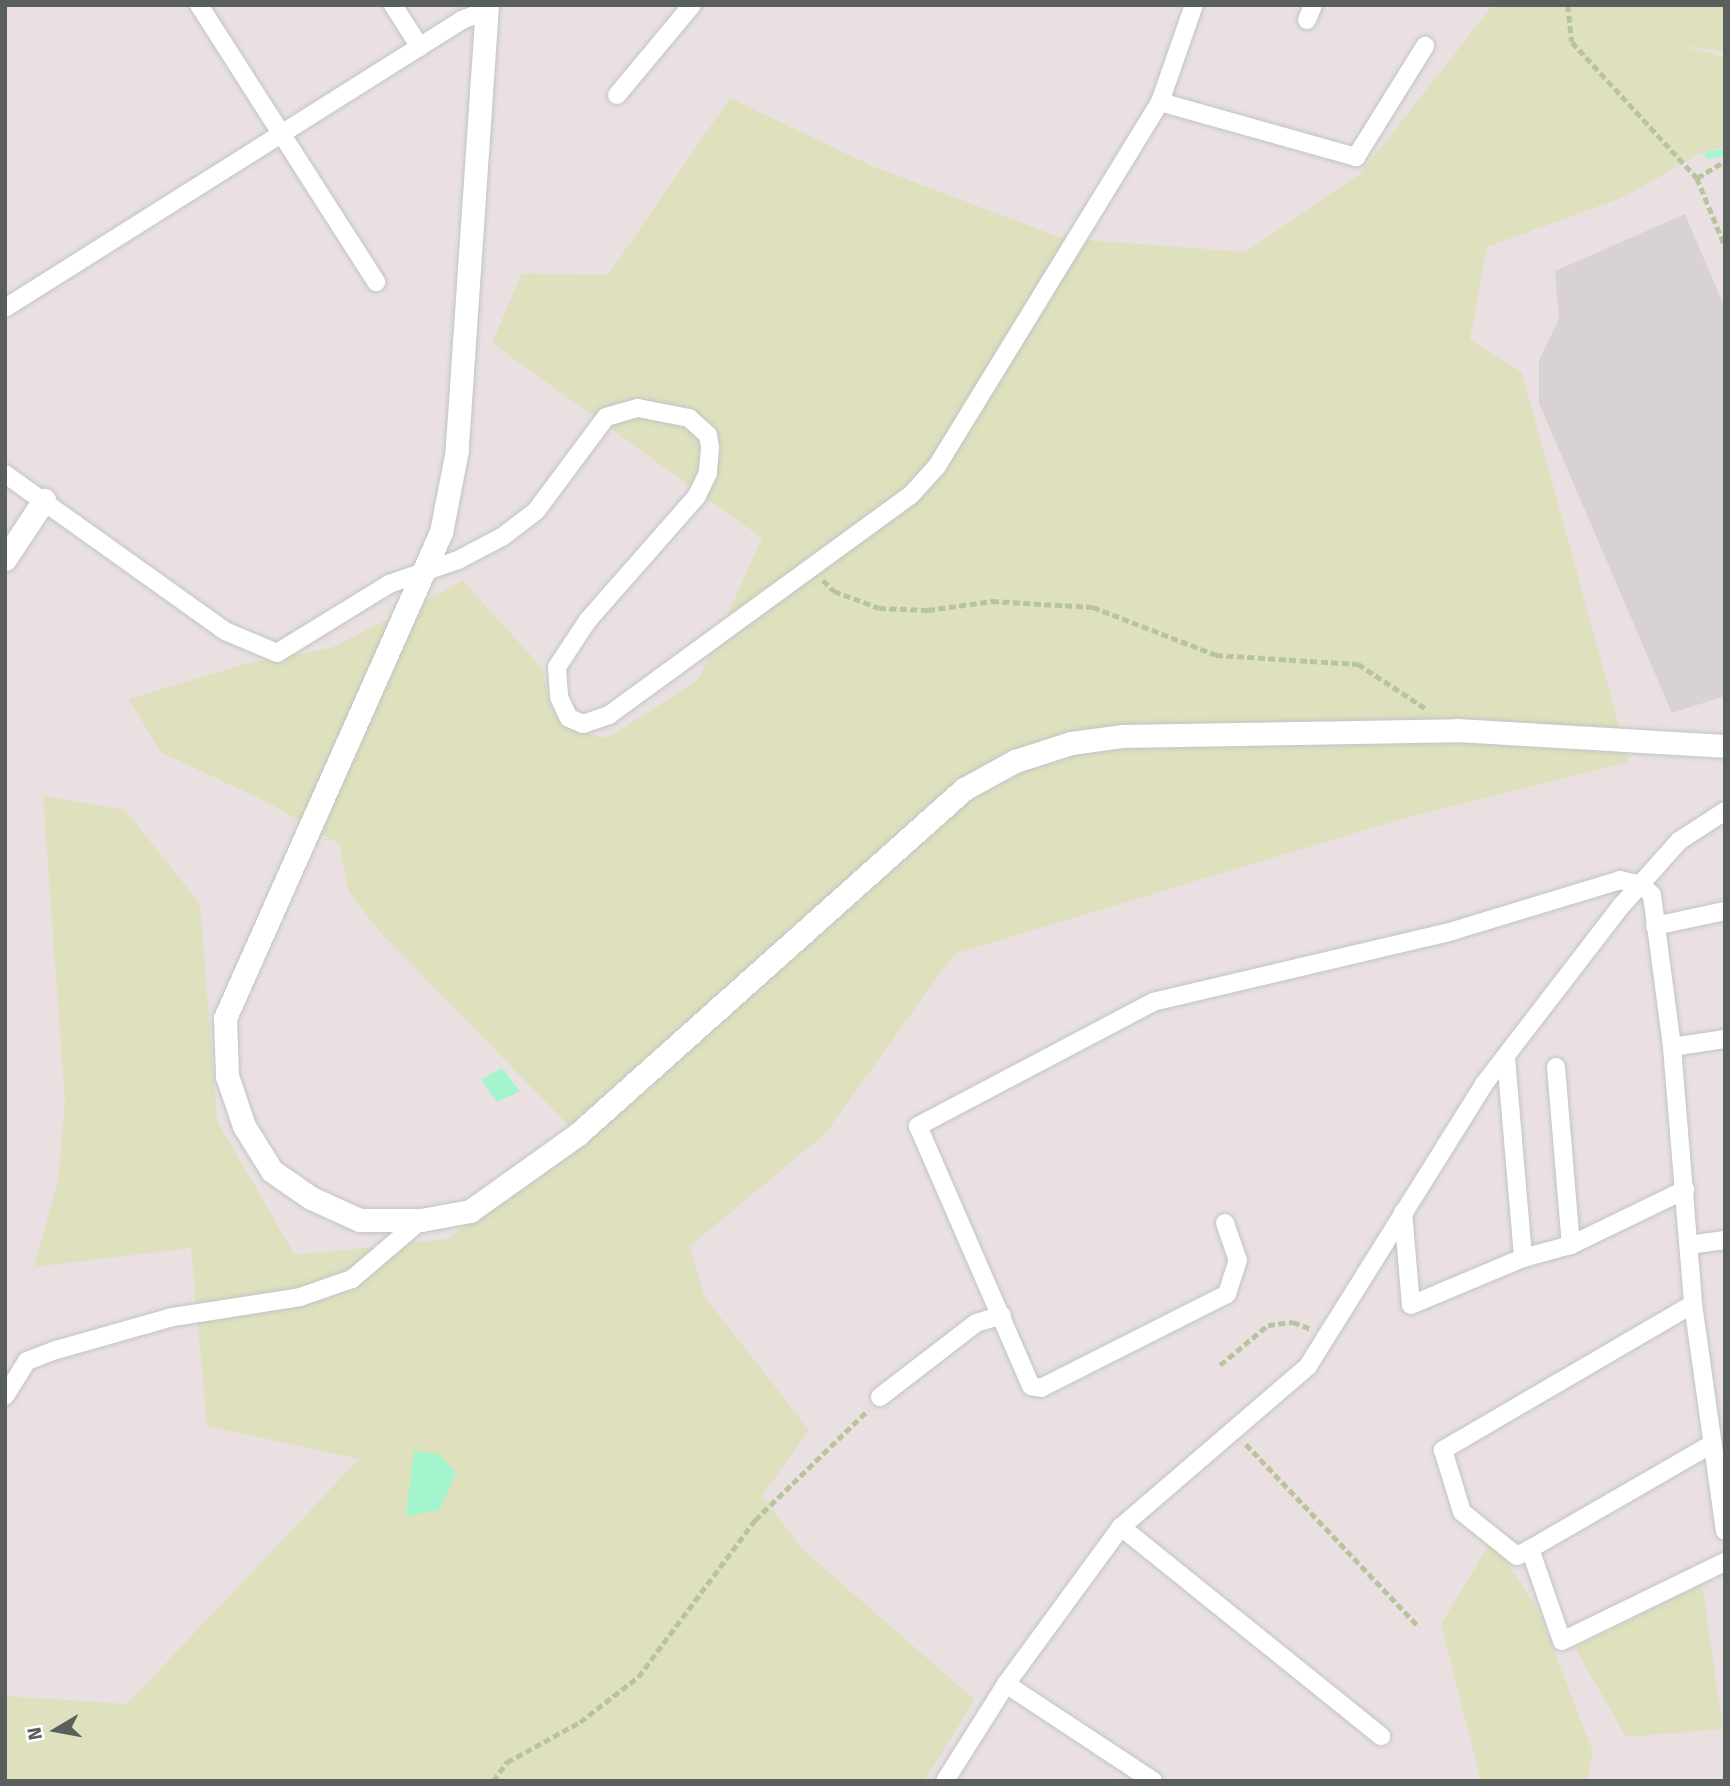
<!DOCTYPE html>
<style>
body{margin:0}
#map{position:relative;width:1730px;height:1786px;overflow:hidden;background:#eae0e1;font-family:"Fira Sans",sans-serif}
div>[style]{position:absolute}
.industrial>*{inset:0;background:#d9d2d3}
.green>*{inset:0;background:#dee0be}
.water>*{inset:0;background:#a4f5cd}
.stream>*{height:7px;margin:-3.5px;padding:0 3.5px;transform-origin:3.5px;border-radius:3.5px;background:#a4f5cd}
.path>*{height:4.5px;margin-top:-2.25px;transform-origin:0;background:repeating-linear-gradient(90deg,#b7c59c 0 7px,transparent 0 10.5px)}
.roads{filter:drop-shadow(0 0 2px #bfc5c3) drop-shadow(0 0 2px #bfc5c3)}
.minor>*{height:18px;margin:-9px;padding:0 9px;transform-origin:9px;border-radius:9px;background:#fff}
.tertiary>*{height:23px;margin:-11.5px;padding:0 11.5px;transform-origin:11.5px;border-radius:11.5px;background:#fff}
span{translate:-50% -50%;white-space:nowrap;text-align:center;line-height:1.15;-webkit-text-stroke:7px #fff;paint-order:stroke}
.frame{position:absolute;inset:0;border:7px solid #595f5d;pointer-events:none}
.north{position:absolute;left:21px;top:1695px;width:70px;height:70px;-webkit-text-stroke:5px #fff;paint-order:stroke;rotate:260deg;font-size:19px;font-weight:700;line-height:28px;text-align:center;color:#595f5d}
.north::after{content:'';display:block;margin:auto;width:24px;height:32px;background:#595f5d;clip-path:polygon(50% 0,100% 100%,50% 72%,0 100%)}
</style>
<div id="map">
<div class="industrial">
<div style="clip-path:polygon(1685px 214px,1725px 308px,1725px 696px,1672px 713px,1539px 403px,1539px 360px,1559px 319px,1555px 271px)"></div>
</div>
<div class="green">
<div style="clip-path:polygon(1493px 5px,1725px 5px,1725px 52px,1677px 45px,1725px 57px,1725px 147px,1699px 154px,1624px 197px,1487px 247px,1470px 339px,1522px 373px,1629px 762px,1405px 818px,954px 954px,825px 1134px,690px 1246px,704px 1296px,809px 1430px,762px 1496px,802px 1549px,975px 1700px,924px 1781px,5px 1781px,5px 1696px,127px 1704px,359px 1459px,207px 1426px,191px 1248px,34px 1267px,58px 1181px,65px 1102px,43px 796px,125px 810px,200px 904px,217px 1121px,295px 1255px,448px 1239px,577px 1134px,378px 930px,349px 892px,339px 844px,265px 801px,160px 752px,129px 699px,245px 664px,331px 648px,463px 581px,542px 668px,551px 708px,569px 730px,608px 738px,698px 680px,762px 538px,492px 343px,522px 273px,608px 275px,730px 98px,872px 166px,1061px 238px,1245px 252px,1360px 174px)"></div>
<div style="clip-path:polygon(1492px 1540px,1538px 1610px,1593px 1752px,1587px 1781px,1481px 1781px,1441px 1624px)"></div>
<div style="clip-path:polygon(1702px 1584px,1723px 1729px,1626px 1737px,1575px 1648px)"></div>
</div>
<div class="water">
<div style="clip-path:polygon(502px 1068px,520px 1091px,497px 1102px,481px 1079px)"></div>
<div style="clip-path:polygon(414px 1451px,439px 1454px,456px 1473px,440px 1510px,406px 1516px)"></div>
</div>
<div class="stream">
<div style="left:1708px;top:155px;width:17px;rotate:-10deg"></div>
</div>
<div class="path">
<div style="left:1568px;top:5px;width:37px;rotate:84deg"></div>
<div style="left:1572px;top:42px;width:185px;rotate:47.4deg"></div>
<div style="left:1697px;top:178px;width:74px;rotate:67.6deg"></div>
<div style="left:1697px;top:178px;width:33px;rotate:-31deg"></div>
<div style="left:823px;top:580px;width:16px;rotate:45deg"></div>
<div style="left:834px;top:591px;width:48px;rotate:20.7deg"></div>
<div style="left:879px;top:608px;width:49px;rotate:2.3deg"></div>
<div style="left:928px;top:610px;width:65px;rotate:-8deg"></div>
<div style="left:992px;top:601px;width:101px;rotate:3.4deg"></div>
<div style="left:1093px;top:607px;width:132px;rotate:21.3deg"></div>
<div style="left:1216px;top:655px;width:142px;rotate:3.6deg"></div>
<div style="left:1358px;top:664px;width:80px;rotate:33.3deg"></div>
<div style="left:1220px;top:1365px;width:62px;rotate:-39.8deg"></div>
<div style="left:1268px;top:1325px;width:25px;rotate:-7deg"></div>
<div style="left:1293px;top:1322px;width:19px;rotate:21deg"></div>
<div style="left:1246px;top:1444px;width:252px;rotate:46.6deg"></div>
<div style="left:493px;top:1781px;width:24px;rotate:-54deg"></div>
<div style="left:507px;top:1762px;width:83px;rotate:-28.7deg"></div>
<div style="left:580px;top:1722px;width:73px;rotate:-37.8deg"></div>
<div style="left:638px;top:1677px;width:196px;rotate:-53.3deg"></div>
<div style="left:755px;top:1520px;width:158px;rotate:-44.2deg"></div>
</div>
<div class="roads">
<div class="minor">
<div style="left:199px;top:5px;width:329px;rotate:57.4deg"></div>
<div style="left:393px;top:5px;width:50px;rotate:57.3deg"></div>
<div style="left:1307px;top:20px;width:16px;rotate:-68deg"></div>
<div style="left:617px;top:95px;width:117px;rotate:-50.2deg"></div>
<div style="left:1160px;top:102px;width:204px;rotate:15.7deg"></div>
<div style="left:1356px;top:157px;width:131px;rotate:-58.1deg"></div>
<div style="left:5px;top:308px;width:540px;rotate:-32.22deg"></div>
<div style="left:462px;top:20px;width:26px;rotate:-21deg"></div>
<div style="left:5px;top:474px;width:270px;rotate:35.5deg"></div>
<div style="left:225px;top:631px;width:56px;rotate:22.9deg"></div>
<div style="left:277px;top:653px;width:132px;rotate:-31.6deg"></div>
<div style="left:389px;top:584px;width:73px;rotate:-19.2deg"></div>
<div style="left:458px;top:560px;width:50px;rotate:-27.6deg"></div>
<div style="left:502px;top:537px;width:43px;rotate:-37.4deg"></div>
<div style="left:536px;top:511px;width:117px;rotate:-53.3deg"></div>
<div style="left:606px;top:417px;width:33px;rotate:-16deg"></div>
<div style="left:638px;top:408px;width:52px;rotate:11.1deg"></div>
<div style="left:689px;top:418px;width:25px;rotate:42deg"></div>
<div style="left:708px;top:435px;width:13px;rotate:81deg"></div>
<div style="left:710px;top:448px;width:25px;rotate:95deg"></div>
<div style="left:708px;top:473px;width:25px;rotate:116deg"></div>
<div style="left:697px;top:496px;width:165px;rotate:131.3deg"></div>
<div style="left:588px;top:620px;width:56px;rotate:123.4deg"></div>
<div style="left:557px;top:667px;width:30px;rotate:86deg"></div>
<div style="left:559px;top:697px;width:23px;rotate:65deg"></div>
<div style="left:569px;top:718px;width:15px;rotate:23deg"></div>
<div style="left:583px;top:724px;width:28px;rotate:-19deg"></div>
<div style="left:609px;top:715px;width:374px;rotate:-36.1deg"></div>
<div style="left:911px;top:495px;width:39px;rotate:-48deg"></div>
<div style="left:937px;top:466px;width:427px;rotate:-58.5deg"></div>
<div style="left:1160px;top:102px;width:103px;rotate:-70.7deg"></div>
<div style="left:1655px;top:926px;width:72px;rotate:-12.1deg"></div>
<div style="left:1672px;top:1047px;width:54px;rotate:-8.6deg"></div>
<div style="left:1506px;top:1058px;width:201px;rotate:85.1deg"></div>
<div style="left:1556px;top:1067px;width:179px;rotate:85.2deg"></div>
<div style="left:1403px;top:1212px;width:93px;rotate:85.1deg"></div>
<div style="left:1411px;top:1305px;width:121px;rotate:-22.8deg"></div>
<div style="left:1523px;top:1258px;width:50px;rotate:-15.2deg"></div>
<div style="left:1571px;top:1245px;width:127px;rotate:-25.8deg"></div>
<div style="left:1225px;top:1223px;width:39px;rotate:71deg"></div>
<div style="left:1238px;top:1260px;width:36px;rotate:108deg"></div>
<div style="left:1227px;top:1294px;width:208px;rotate:153.2deg"></div>
<div style="left:1041px;top:1388px;width:10px;rotate:-169deg"></div>
<div style="left:1031px;top:1386px;width:283px;rotate:-113.5deg"></div>
<div style="left:918px;top:1126px;width:266px;rotate:-27.8deg"></div>
<div style="left:1153px;top:1002px;width:301px;rotate:-13.3deg"></div>
<div style="left:1446px;top:933px;width:182px;rotate:-16.9deg"></div>
<div style="left:1620px;top:880px;width:23px;rotate:13deg"></div>
<div style="left:1642px;top:885px;width:14px;rotate:45deg"></div>
<div style="left:1652px;top:895px;width:153px;rotate:82.5deg"></div>
<div style="left:1672px;top:1047px;width:258px;rotate:85.3deg"></div>
<div style="left:1693px;top:1304px;width:229px;rotate:82deg"></div>
<div style="left:1689px;top:1245px;width:36px;rotate:-8deg"></div>
<div style="left:1693px;top:1304px;width:290px;rotate:149.7deg"></div>
<div style="left:1443px;top:1450px;width:65px;rotate:73deg"></div>
<div style="left:1462px;top:1512px;width:70px;rotate:38.7deg"></div>
<div style="left:1517px;top:1556px;width:15px;rotate:-28deg"></div>
<div style="left:1530px;top:1549px;width:97px;rotate:70.8deg"></div>
<div style="left:1562px;top:1641px;width:181px;rotate:-25.9deg"></div>
<div style="left:5px;top:1396px;width:41px;rotate:-57.8deg"></div>
<div style="left:27px;top:1361px;width:31px;rotate:-21deg"></div>
<div style="left:56px;top:1350px;width:122px;rotate:-15.8deg"></div>
<div style="left:173px;top:1317px;width:129px;rotate:-8.9deg"></div>
<div style="left:300px;top:1297px;width:55px;rotate:-19.1deg"></div>
<div style="left:352px;top:1279px;width:91px;rotate:-40.5deg"></div>
<div style="left:880px;top:1397px;width:121px;rotate:-37.6deg"></div>
<div style="left:976px;top:1323px;width:27px;rotate:-17deg"></div>
<div style="left:1121px;top:1527px;width:334px;rotate:38.8deg"></div>
<div style="left:1530px;top:1549px;width:210px;rotate:-30deg"></div>
<div style="left:1006px;top:1684px;width:176px;rotate:33.4deg"></div>
<div style="left:945px;top:1781px;width:115px;rotate:-57.8deg"></div>
<div style="left:1006px;top:1684px;width:195px;rotate:-53.8deg"></div>
<div style="left:1121px;top:1527px;width:247px;rotate:-40.7deg"></div>
<div style="left:1308px;top:1366px;width:332px;rotate:-58deg"></div>
<div style="left:1484px;top:1084px;width:226px;rotate:-52.4deg"></div>
<div style="left:1622px;top:905px;width:86px;rotate:-48.3deg"></div>
<div style="left:1679px;top:841px;width:55px;rotate:-33.1deg"></div>
</div>
<div class="tertiary">
<div style="left:487px;top:5px;width:446px;rotate:93.9deg"></div>
<div style="left:457px;top:450px;width:84px;rotate:101deg"></div>
<div style="left:441px;top:532px;width:532px;rotate:113.96deg"></div>
<div style="left:225px;top:1018px;width:58px;rotate:88deg"></div>
<div style="left:227px;top:1076px;width:53px;rotate:71.2deg"></div>
<div style="left:244px;top:1126px;width:53px;rotate:58.1deg"></div>
<div style="left:272px;top:1171px;width:47px;rotate:34.7deg"></div>
<div style="left:311px;top:1198px;width:54px;rotate:24.2deg"></div>
<div style="left:360px;top:1220px;width:61px"></div>
<div style="left:421px;top:1220px;width:50px;rotate:-10.4deg"></div>
<div style="left:470px;top:1211px;width:133px;rotate:-35.5deg"></div>
<div style="left:578px;top:1134px;width:518px;rotate:-41.79deg"></div>
<div style="left:964px;top:789px;width:58px;rotate:-28.8deg"></div>
<div style="left:1015px;top:761px;width:59px;rotate:-17.8deg"></div>
<div style="left:1071px;top:743px;width:51px;rotate:-7.8deg"></div>
<div style="left:1122px;top:736px;width:335px;rotate:-1deg"></div>
<div style="left:1457px;top:730px;width:268px;rotate:3.4deg"></div>
<div style="left:5px;top:559px;width:71px;rotate:-56.5deg"></div>
</div>
</div>
<div class="frame"></div>
<div class="north">N</div>
</div>
